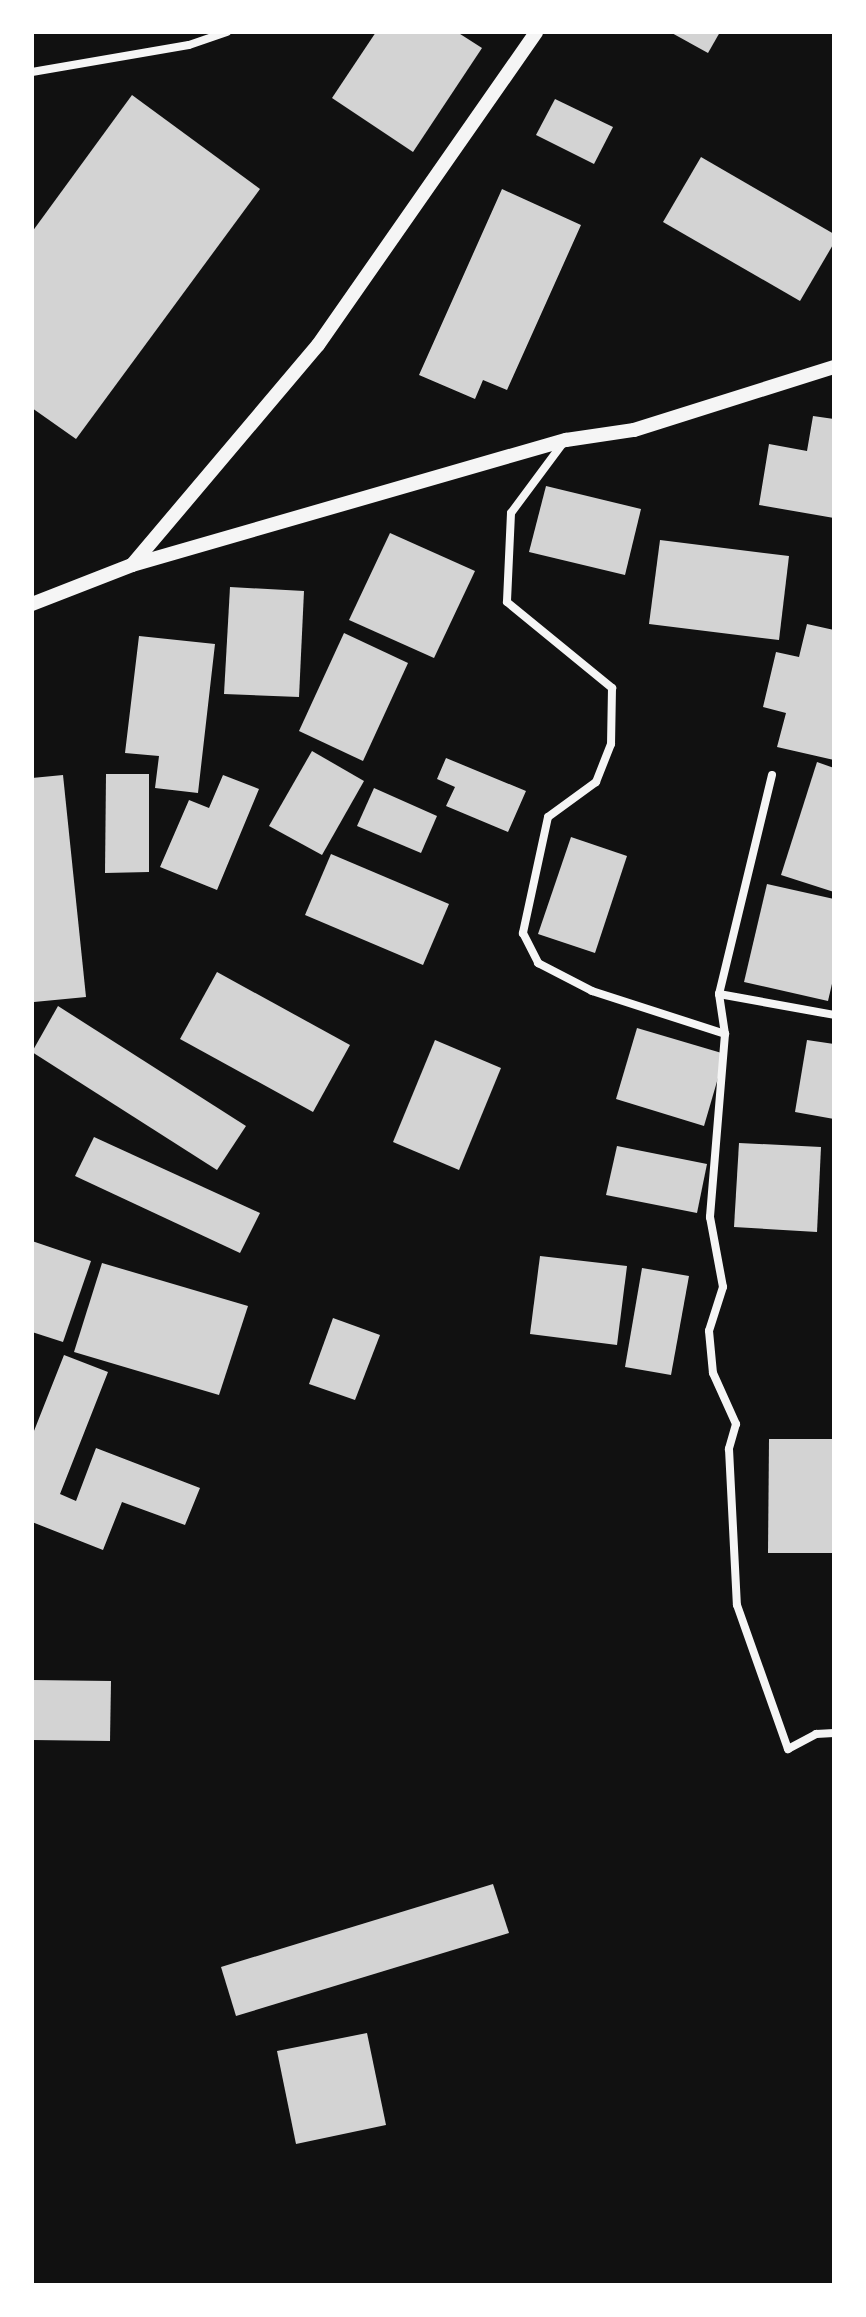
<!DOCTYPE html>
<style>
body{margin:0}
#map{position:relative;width:866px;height:2317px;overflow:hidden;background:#111;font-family:Georgia,serif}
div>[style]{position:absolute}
.building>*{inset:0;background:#d3d3d3}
.minor>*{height:8px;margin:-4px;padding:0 4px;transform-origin:4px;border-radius:4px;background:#f5f5f5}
.tertiary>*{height:14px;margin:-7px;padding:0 7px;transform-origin:7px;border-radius:7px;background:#f5f5f5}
span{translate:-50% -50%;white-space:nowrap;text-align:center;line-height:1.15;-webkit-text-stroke:8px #fff;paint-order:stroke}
.frame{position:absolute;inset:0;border:34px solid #fff;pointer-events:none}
</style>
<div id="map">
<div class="building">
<div style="clip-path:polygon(376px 32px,457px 32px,482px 48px,413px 152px,332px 98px)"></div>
<div style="clip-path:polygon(670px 32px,720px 32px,708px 53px)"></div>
<div style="clip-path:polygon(132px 95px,260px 189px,76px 439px,32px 408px,32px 232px)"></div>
<div style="clip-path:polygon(555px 99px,613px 127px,594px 164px,536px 135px)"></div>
<div style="clip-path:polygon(701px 157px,834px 234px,834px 243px,800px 301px,663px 222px)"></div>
<div style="clip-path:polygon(502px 189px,581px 225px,507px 390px,483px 380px,475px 399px,419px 375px)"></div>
<div style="clip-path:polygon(813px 416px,834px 419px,834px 518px,759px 505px,769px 444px,807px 451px)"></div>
<div style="clip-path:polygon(546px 486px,641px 509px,625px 575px,529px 552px)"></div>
<div style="clip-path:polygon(390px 533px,475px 571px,434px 658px,349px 620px)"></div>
<div style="clip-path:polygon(660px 540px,789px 556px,779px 640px,649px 624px)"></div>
<div style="clip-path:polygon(230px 587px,304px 591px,299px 697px,224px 694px)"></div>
<div style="clip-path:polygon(807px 624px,834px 630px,834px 760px,777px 747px,786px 713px,763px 707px,776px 652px,799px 657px)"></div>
<div style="clip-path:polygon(344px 633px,408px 663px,363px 761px,299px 731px)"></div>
<div style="clip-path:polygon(139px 636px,215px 644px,198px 793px,155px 788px,159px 756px,125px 753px)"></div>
<div style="clip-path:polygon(312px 751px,364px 781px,322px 855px,269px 826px)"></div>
<div style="clip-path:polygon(446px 758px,526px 791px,508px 832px,446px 806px,455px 787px,437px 779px)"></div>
<div style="clip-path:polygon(817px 762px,834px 768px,834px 892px,781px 875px)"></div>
<div style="clip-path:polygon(106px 774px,149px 774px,149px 872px,105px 873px)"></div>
<div style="clip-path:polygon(63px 775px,86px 997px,34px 1002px,32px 778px)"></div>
<div style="clip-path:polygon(223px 775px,259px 789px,217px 890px,160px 867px,189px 800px,209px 808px)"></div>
<div style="clip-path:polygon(374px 788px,437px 816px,421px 853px,357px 826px)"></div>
<div style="clip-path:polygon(571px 837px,627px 856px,595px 953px,538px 934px)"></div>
<div style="clip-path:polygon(331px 854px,449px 904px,423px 965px,305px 915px)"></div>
<div style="clip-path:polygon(767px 884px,834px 899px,834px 975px,828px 1001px,744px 982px)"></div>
<div style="clip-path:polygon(217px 972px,350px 1045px,313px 1112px,180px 1039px)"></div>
<div style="clip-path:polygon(58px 1006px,246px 1126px,217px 1170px,32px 1052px)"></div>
<div style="clip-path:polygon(637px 1028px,725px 1054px,704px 1126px,616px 1099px)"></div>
<div style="clip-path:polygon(435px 1040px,501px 1068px,459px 1170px,393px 1142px)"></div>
<div style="clip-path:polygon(807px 1040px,834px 1044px,834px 1119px,795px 1112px)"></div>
<div style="clip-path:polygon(94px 1137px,260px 1213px,240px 1253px,75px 1176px)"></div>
<div style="clip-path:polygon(739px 1143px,821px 1147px,817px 1232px,734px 1227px)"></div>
<div style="clip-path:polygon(617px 1146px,707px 1164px,697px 1213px,606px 1195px)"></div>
<div style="clip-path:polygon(32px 1241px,91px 1261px,63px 1342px,32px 1332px)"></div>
<div style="clip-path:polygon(540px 1256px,627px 1266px,617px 1345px,530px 1334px)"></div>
<div style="clip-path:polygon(102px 1263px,248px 1306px,219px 1395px,74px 1352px)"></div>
<div style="clip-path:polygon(642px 1268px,689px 1276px,671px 1375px,625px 1367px)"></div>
<div style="clip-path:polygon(333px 1318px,380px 1335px,355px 1400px,309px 1384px)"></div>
<div style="clip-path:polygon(64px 1355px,108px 1372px,60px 1494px,76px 1501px,96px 1448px,200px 1488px,185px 1525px,122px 1502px,103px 1550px,32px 1522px,32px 1436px)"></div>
<div style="clip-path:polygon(769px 1439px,834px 1439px,834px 1553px,768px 1553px)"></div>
<div style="clip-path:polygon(32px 1680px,111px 1681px,110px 1741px,32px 1740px)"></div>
<div style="clip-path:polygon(493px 1884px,509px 1933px,236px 2016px,221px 1967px)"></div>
<div style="clip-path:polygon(367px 2033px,386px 2125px,296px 2144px,277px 2051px)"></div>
</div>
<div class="minor">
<div style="left:32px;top:72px;width:159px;rotate:-9.8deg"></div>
<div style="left:189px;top:45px;width:40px;rotate:-18.9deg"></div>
<div style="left:563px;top:443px;width:87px;rotate:126.6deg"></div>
<div style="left:511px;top:513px;width:89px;rotate:92.6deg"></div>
<div style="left:507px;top:602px;width:136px;rotate:39.3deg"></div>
<div style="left:612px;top:688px;width:56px;rotate:91deg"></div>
<div style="left:611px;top:744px;width:41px;rotate:111.5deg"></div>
<div style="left:596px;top:782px;width:59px;rotate:143.9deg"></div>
<div style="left:548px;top:817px;width:119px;rotate:102.2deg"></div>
<div style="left:523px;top:933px;width:34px;rotate:63deg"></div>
<div style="left:538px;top:963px;width:61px;rotate:27.4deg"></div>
<div style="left:592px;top:991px;width:140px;rotate:17.9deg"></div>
<div style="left:772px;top:775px;width:225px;rotate:103.6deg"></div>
<div style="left:719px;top:994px;width:40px;rotate:81.5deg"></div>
<div style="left:725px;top:1034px;width:184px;rotate:94.7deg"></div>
<div style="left:710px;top:1217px;width:71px;rotate:79.5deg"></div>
<div style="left:723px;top:1287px;width:46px;rotate:107.7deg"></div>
<div style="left:709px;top:1331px;width:42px;rotate:84.6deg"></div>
<div style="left:713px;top:1373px;width:56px;rotate:65.7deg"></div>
<div style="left:736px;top:1424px;width:26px;rotate:106deg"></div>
<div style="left:729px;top:1449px;width:156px;rotate:87.1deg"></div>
<div style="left:737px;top:1605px;width:153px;rotate:70.5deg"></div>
<div style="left:788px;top:1749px;width:32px;rotate:-28deg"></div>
<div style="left:816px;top:1734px;width:18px;rotate:-3deg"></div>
<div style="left:719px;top:994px;width:117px;rotate:10.3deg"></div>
</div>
<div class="tertiary">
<div style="left:132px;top:565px;width:288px;rotate:-49.8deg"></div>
<div style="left:318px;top:345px;width:381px;rotate:-55.1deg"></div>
<div style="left:32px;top:604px;width:107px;rotate:-21.3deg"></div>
<div style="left:132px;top:565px;width:452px;rotate:-16.1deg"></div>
<div style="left:566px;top:440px;width:69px;rotate:-8.4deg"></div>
<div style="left:634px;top:430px;width:210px;rotate:-17.5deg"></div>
</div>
<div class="frame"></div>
</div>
